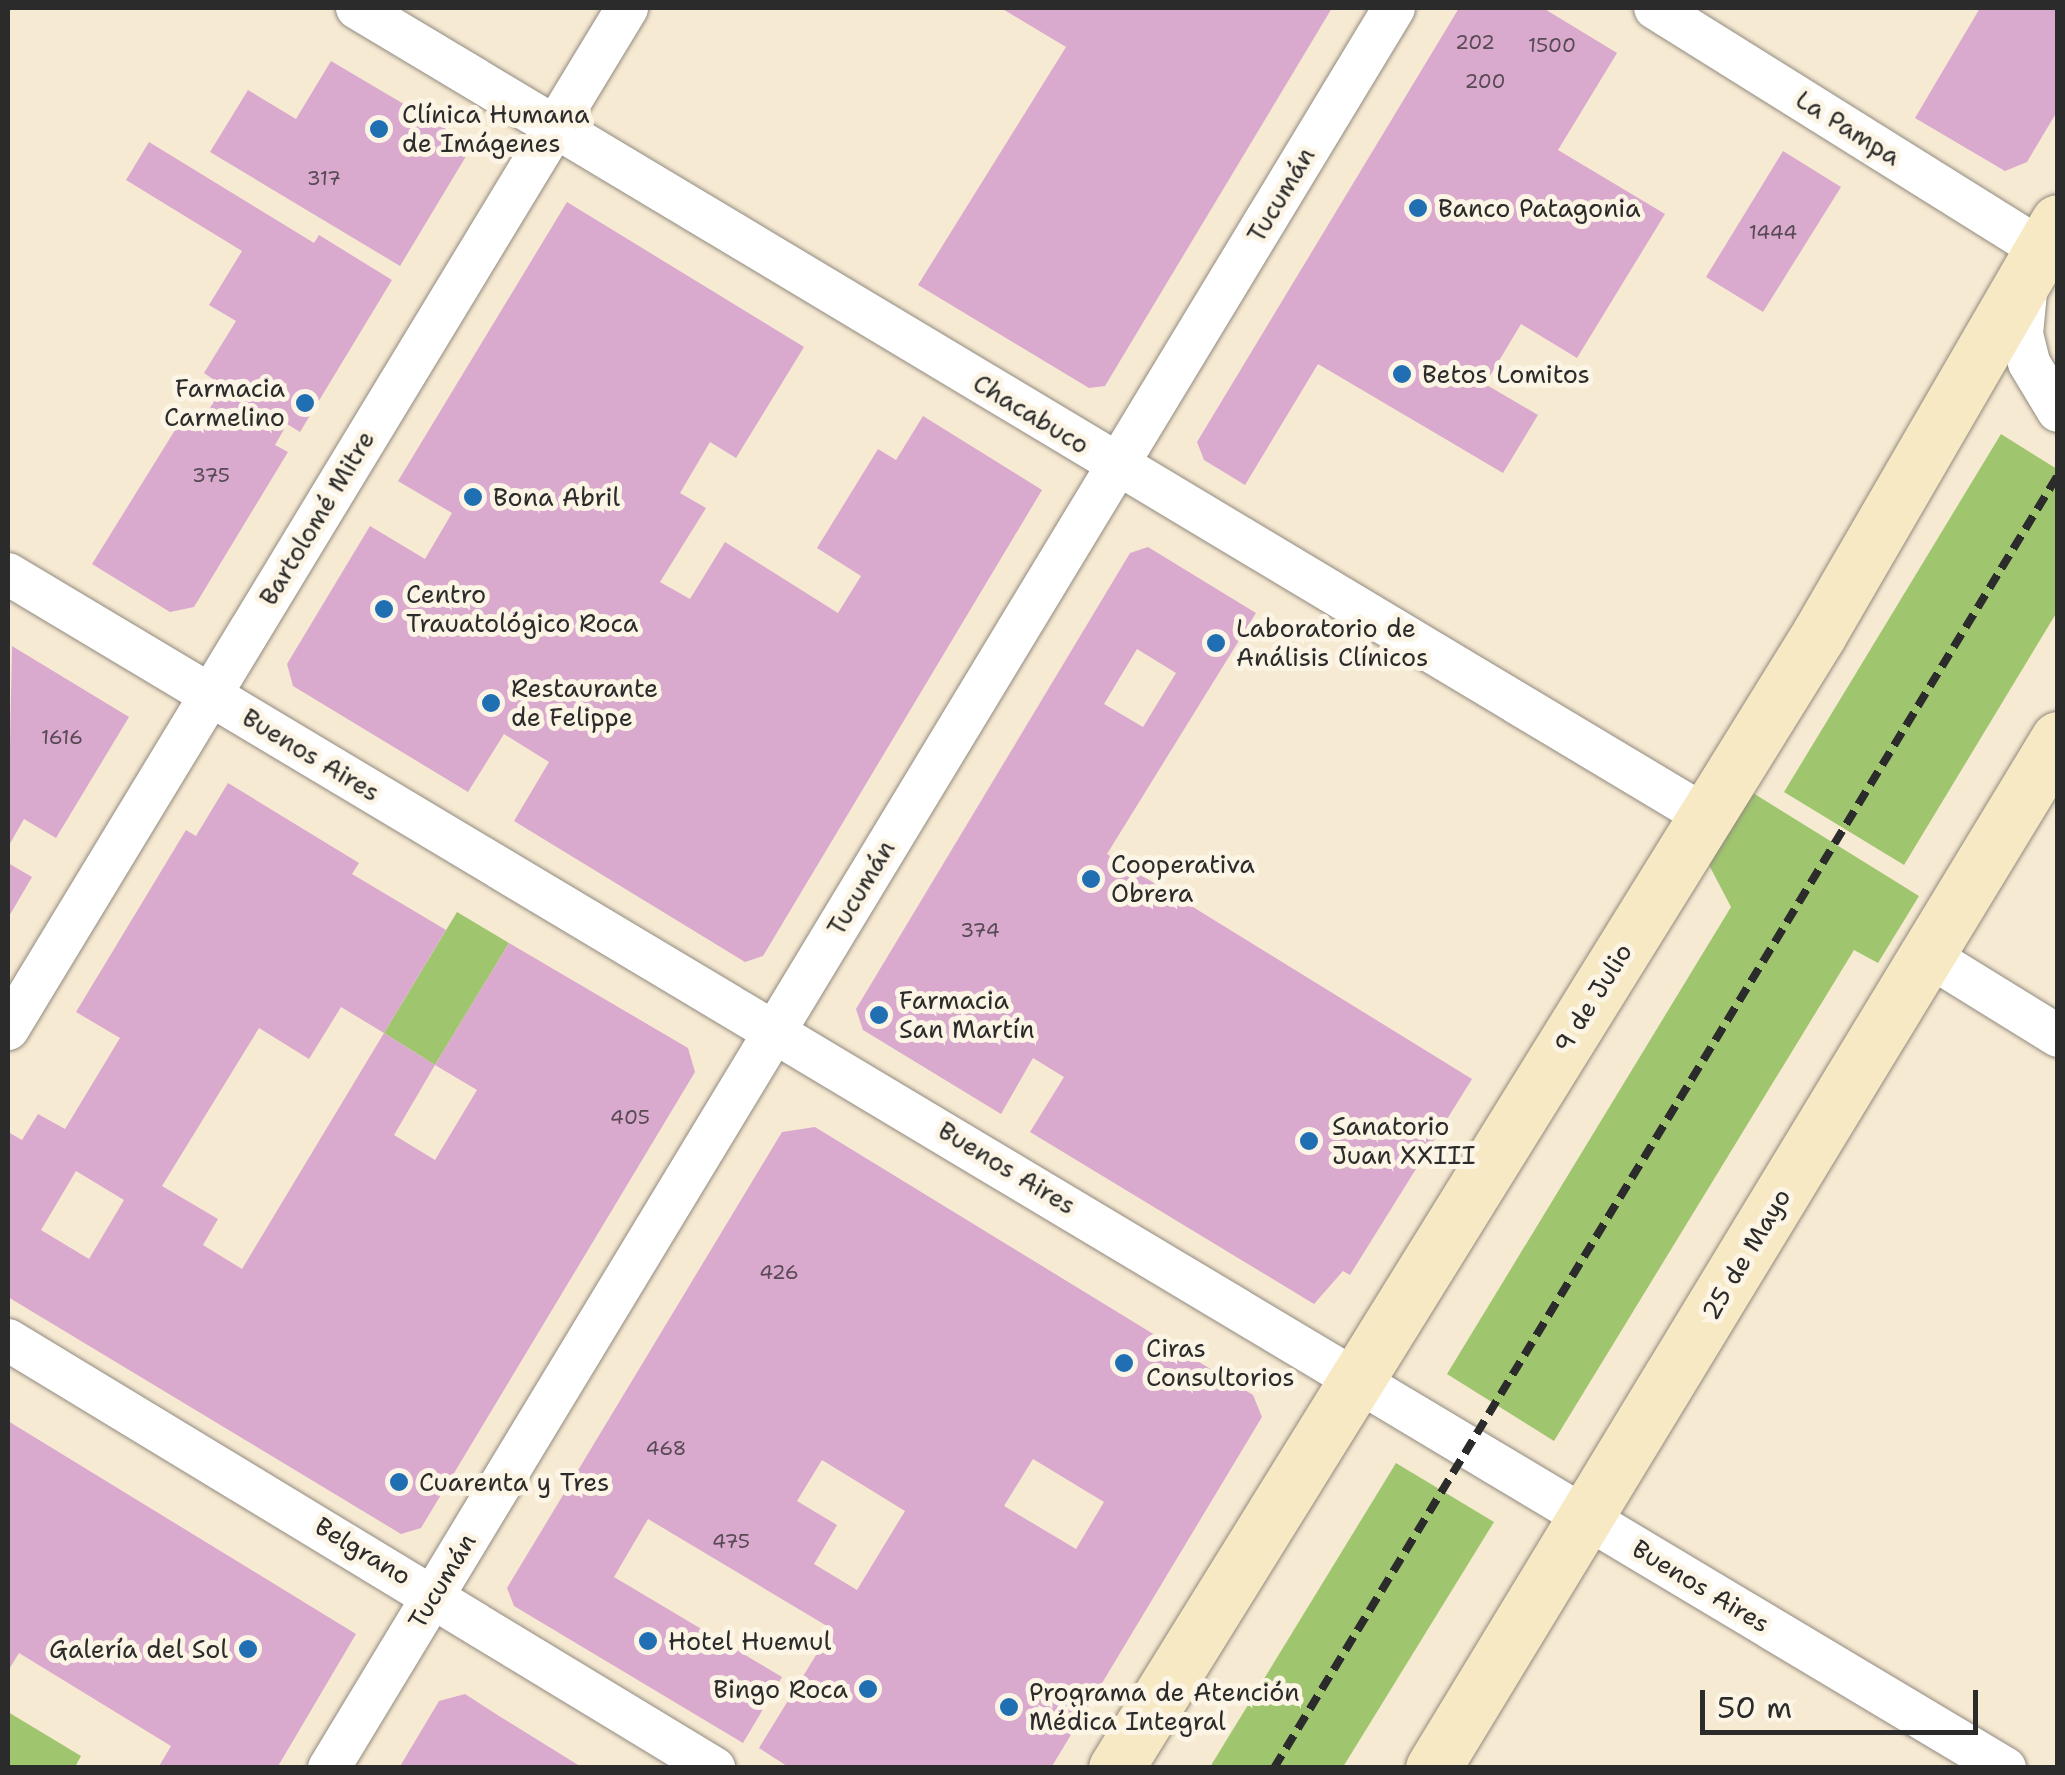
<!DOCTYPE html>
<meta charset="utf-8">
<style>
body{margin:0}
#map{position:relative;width:2065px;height:1775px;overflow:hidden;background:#f7ead3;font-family:"Shantell Sans",sans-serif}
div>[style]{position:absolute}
.green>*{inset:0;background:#a0c56f}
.building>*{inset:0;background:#daa9ce}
.roads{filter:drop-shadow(0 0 2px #918a7f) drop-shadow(0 0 2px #918a7f)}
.minor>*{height:42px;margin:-21px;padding:0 21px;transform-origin:21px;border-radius:21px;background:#fff}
.secondary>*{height:55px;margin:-27.5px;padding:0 27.5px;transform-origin:27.5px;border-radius:27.5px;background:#f6e9c3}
.rail>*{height:8px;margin-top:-4px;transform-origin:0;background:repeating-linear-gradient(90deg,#2b2b2b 0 15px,transparent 0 23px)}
.dots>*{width:28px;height:28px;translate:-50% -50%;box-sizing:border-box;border:5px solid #fcf5e5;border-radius:50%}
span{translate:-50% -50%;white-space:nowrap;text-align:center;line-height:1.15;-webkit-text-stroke:10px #fcf5e5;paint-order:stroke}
.number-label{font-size:20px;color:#574a54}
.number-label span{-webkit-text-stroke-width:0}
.poi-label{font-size:25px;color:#2b2b2b}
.left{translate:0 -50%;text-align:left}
.right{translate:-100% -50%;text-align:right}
.street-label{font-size:25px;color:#2b2b2b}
.frame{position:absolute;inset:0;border:10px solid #2b2b2b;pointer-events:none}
.scale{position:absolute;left:1700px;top:1690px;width:278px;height:45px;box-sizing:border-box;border:5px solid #2b2b2b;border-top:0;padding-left:12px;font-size:30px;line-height:35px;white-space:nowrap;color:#2b2b2b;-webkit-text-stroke:8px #fcf5e5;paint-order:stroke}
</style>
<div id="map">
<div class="green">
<div style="clip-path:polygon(2001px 434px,2057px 469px,2057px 612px,1904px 865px,1784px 792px)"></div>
<div style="clip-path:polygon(1753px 793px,1919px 896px,1878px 963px,1854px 950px,1554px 1441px,1447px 1374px,1731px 907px,1709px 865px)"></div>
<div style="clip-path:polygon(457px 912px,509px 943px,435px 1065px,384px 1033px)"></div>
<div style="clip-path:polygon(1396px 1463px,1494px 1522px,1343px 1767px,1210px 1767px)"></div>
<div style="clip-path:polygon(8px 1712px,81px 1756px,75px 1767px,8px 1767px)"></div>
</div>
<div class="building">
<div style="clip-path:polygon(1001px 8px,1332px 8px,1105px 386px,1089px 388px,918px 285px,1066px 47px)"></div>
<div style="clip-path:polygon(1459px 8px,1543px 8px,1617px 53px,1558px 150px,1665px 214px,1577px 358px,1521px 324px,1485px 384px,1538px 415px,1503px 473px,1318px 364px,1245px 485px,1204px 460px,1197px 442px)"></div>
<div style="clip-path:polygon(1980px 8px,2058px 8px,2058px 110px,2027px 162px,2005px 171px,1915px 118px)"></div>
<div style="clip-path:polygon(331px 61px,463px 139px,458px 147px,468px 153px,400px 266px,210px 152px,248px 90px,296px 119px)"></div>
<div style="clip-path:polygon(149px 142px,314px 243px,319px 235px,392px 280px,300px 432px,287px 424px,275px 445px,288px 452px,194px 607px,170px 612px,92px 564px,180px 422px,196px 432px,223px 386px,204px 373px,236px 321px,209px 305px,242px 251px,126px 180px)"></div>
<div style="clip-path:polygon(1783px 151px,1841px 187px,1763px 312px,1706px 277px)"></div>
<div style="clip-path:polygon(567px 202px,804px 347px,736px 458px,710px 442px,680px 493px,706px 508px,660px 582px,690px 599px,725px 542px,838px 613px,861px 576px,817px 548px,878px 449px,896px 460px,923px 416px,1042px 490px,763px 956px,745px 962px,514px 821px,549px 762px,504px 734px,468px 792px,293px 686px,287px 664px,370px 526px,425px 559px,452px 513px,398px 481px)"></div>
<div style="clip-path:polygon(evenodd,1148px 547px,1256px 613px,1107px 854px,1472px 1079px,1350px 1275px,1343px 1271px,1314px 1304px,1030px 1132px,1064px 1077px,1033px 1058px,1001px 1114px,863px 1030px,856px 1009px,1130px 553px,1148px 547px,1137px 649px,1176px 673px,1143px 727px,1104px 704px,1137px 649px)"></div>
<div style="clip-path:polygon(12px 646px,129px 717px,56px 838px,24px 819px,8px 847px)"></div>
<div style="clip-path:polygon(evenodd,228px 783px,359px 863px,352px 874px,446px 930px,384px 1033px,435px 1065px,394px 1135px,435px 1160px,477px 1090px,435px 1065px,509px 943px,688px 1048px,695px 1072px,421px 1528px,401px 1534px,8px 1297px,8px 1132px,22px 1140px,38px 1114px,65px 1129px,120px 1038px,76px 1012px,186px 830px,196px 836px,228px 783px,341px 1007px,384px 1033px,242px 1269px,203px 1245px,218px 1219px,162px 1186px,259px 1028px,309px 1059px,341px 1007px,228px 783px,76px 1171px,124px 1200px,89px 1259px,41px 1230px,76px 1171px)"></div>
<div style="clip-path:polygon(8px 863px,32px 877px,8px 918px)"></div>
<div style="clip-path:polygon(evenodd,815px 1127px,1253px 1395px,1262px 1417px,1051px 1768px,790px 1768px,759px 1748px,832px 1629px,648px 1519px,614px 1577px,782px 1677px,743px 1743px,514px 1606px,507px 1588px,782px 1132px,815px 1127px,1033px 1459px,1104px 1502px,1076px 1549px,1004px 1506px,1033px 1459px,815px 1127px,822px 1460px,905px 1511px,857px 1590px,814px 1564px,837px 1525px,797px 1501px,822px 1460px)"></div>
<div style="clip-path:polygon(8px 1421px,356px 1634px,277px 1768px,158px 1768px,171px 1746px,19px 1653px,8px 1671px)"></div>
<div style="clip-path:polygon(465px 1694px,499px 1716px,583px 1768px,399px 1768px,439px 1701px)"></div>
</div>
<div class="roads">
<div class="minor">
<div style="left:357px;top:8px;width:1574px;rotate:30.93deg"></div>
<div style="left:1655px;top:8px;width:455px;rotate:32deg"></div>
<div style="left:2027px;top:281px;width:53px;rotate:95.4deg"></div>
<div style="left:2022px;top:334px;width:30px;rotate:76deg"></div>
<div style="left:2029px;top:363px;width:56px;rotate:58.9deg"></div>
<div style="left:8px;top:574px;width:2327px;rotate:30.88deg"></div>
<div style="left:1927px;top:955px;width:154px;rotate:31.7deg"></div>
<div style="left:8px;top:1029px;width:1194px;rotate:-58.77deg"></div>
<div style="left:8px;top:1340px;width:826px;rotate:31.23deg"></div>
<div style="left:329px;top:1768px;width:2057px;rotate:-58.82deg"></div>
</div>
<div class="secondary">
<div style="left:1116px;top:1768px;width:1334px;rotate:-58.2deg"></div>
<div style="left:1819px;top:634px;width:476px;rotate:-59.9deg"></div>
<div style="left:1433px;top:1768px;width:1204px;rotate:-58.73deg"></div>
</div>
</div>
<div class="rail">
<div style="left:1274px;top:1768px;width:1512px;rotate:-58.77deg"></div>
</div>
<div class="dots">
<div style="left:379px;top:129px;background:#1f6fb2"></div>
<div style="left:1418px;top:208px;background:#1f6fb2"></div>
<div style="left:1402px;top:374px;background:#1f6fb2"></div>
<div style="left:305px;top:403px;background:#1f6fb2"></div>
<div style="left:473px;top:497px;background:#1f6fb2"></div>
<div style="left:384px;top:609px;background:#1f6fb2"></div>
<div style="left:1216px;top:643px;background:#1f6fb2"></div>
<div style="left:491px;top:703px;background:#1f6fb2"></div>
<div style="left:1091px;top:879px;background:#1f6fb2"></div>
<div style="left:879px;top:1015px;background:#1f6fb2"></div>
<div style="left:1309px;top:1141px;background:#1f6fb2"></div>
<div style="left:1124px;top:1363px;background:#1f6fb2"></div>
<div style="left:399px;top:1482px;background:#1f6fb2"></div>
<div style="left:648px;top:1641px;background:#1f6fb2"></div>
<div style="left:248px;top:1649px;background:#1f6fb2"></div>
<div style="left:868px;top:1689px;background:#1f6fb2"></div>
<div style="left:1009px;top:1707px;background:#1f6fb2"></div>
</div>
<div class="number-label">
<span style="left:1475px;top:42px">202</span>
<span style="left:1552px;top:45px">1500</span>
<span style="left:1485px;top:81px">200</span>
<span style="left:324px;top:178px">317</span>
<span style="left:1773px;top:232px">1444</span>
<span style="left:211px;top:475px">375</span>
<span style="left:62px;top:737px">1616</span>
<span style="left:980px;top:930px">374</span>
<span style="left:630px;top:1117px">405</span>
<span style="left:779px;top:1272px">426</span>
<span style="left:666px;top:1448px">468</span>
<span style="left:731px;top:1541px">475</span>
</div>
<div class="poi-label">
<span class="left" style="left:402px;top:129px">Clínica Humana<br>de Imágenes</span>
<span class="left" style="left:1438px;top:208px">Banco Patagonia</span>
<span class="left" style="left:1422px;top:374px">Betos Lomitos</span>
<span class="right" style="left:285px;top:403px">Farmacia<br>Carmelino</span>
<span class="left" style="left:493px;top:497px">Bona Abril</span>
<span class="left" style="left:406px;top:609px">Centro<br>Trauatológico Roca</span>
<span class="left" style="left:1236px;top:643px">Laboratorio de<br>Análisis Clínicos</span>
<span class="left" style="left:511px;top:703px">Restaurante<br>de Felippe</span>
<span class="left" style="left:1111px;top:879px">Cooperativa<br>Obrera</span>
<span class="left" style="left:899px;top:1015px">Farmacia<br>San Martín</span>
<span class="left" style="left:1332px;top:1141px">Sanatorio<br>Juan XXIII</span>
<span class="left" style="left:1146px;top:1363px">Ciras<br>Consultorios</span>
<span class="left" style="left:419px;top:1482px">Cuarenta y Tres</span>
<span class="left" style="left:668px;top:1641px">Hotel Huemul</span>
<span class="right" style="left:228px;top:1649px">Galería del Sol</span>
<span class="right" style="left:848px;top:1689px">Bingo Roca</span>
<span class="left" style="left:1029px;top:1707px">Programa de Atención<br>Médica Integral</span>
</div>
<div class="street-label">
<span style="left:1848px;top:128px;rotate:32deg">La Pampa</span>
<span style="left:1281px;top:195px;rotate:-59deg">Tucumán</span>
<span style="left:1031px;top:414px;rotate:31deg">Chacabuco</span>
<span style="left:317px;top:518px;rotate:-59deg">Bartolomé Mitre</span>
<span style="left:311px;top:755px;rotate:31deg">Buenos Aires</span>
<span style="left:861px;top:888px;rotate:-59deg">Tucumán</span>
<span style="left:1593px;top:998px;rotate:-58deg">9 de Julio</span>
<span style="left:1007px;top:1168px;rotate:31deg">Buenos Aires</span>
<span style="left:1746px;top:1254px;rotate:-59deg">25 de Mayo</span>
<span style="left:363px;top:1551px;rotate:31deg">Belgrano</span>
<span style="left:442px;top:1581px;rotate:-59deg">Tucumán</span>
<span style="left:1701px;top:1586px;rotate:31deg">Buenos Aires</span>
</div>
<div class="frame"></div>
<div class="scale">50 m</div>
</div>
